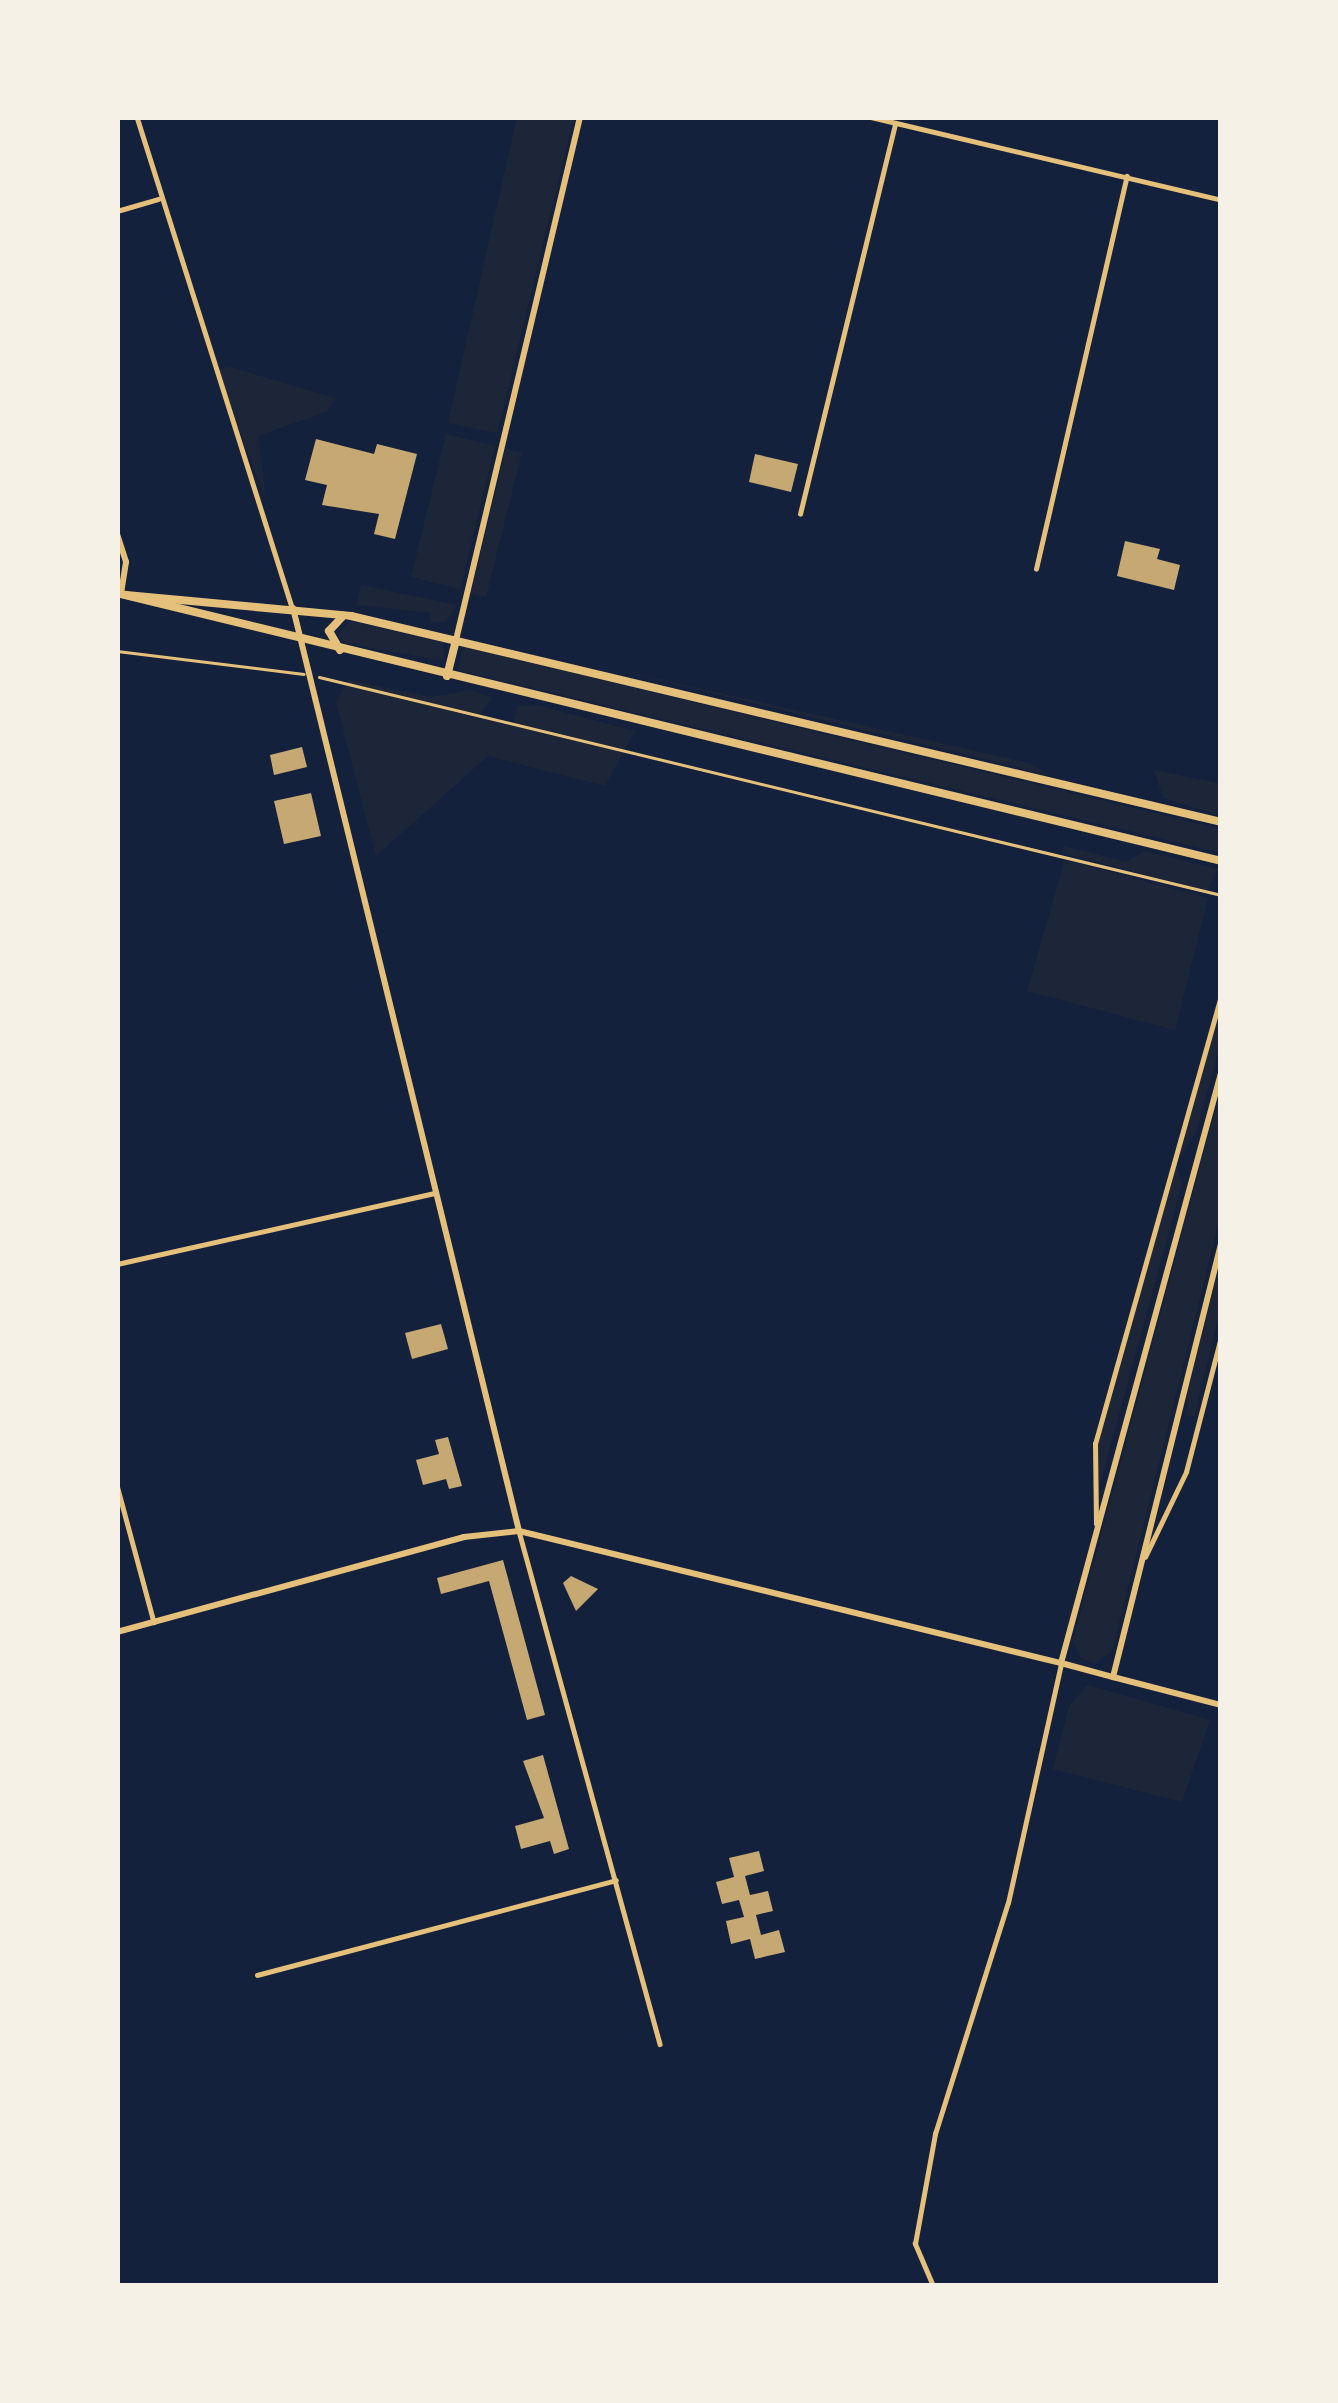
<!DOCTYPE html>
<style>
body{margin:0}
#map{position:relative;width:1338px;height:2403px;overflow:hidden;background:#14213d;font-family:"DejaVu Sans",sans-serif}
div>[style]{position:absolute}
.green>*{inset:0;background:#1d2539}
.building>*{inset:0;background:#c6a872}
.path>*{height:3px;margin:-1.5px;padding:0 1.5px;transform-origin:1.5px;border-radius:1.5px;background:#e5c07b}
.minor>*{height:4.5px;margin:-2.25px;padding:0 2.25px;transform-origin:2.25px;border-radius:2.25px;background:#e5c07b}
.tertiary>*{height:6px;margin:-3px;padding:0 3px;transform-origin:3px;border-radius:3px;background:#e5c07b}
.secondary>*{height:6px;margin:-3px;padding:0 3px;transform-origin:3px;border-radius:3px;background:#e5c07b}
.primary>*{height:8px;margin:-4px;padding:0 4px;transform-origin:4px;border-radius:4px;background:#e5c07b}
span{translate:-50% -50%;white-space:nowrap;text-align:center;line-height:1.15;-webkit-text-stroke:12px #f6f1e7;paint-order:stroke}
.frame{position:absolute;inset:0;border:120px solid #f6f1e7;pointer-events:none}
</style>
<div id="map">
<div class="green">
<div style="clip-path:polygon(517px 117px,574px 117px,497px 433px,448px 423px)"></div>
<div style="clip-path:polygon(226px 366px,336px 398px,328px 411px,258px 436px,266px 500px,217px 373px)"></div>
<div style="clip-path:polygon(446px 434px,495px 446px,460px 589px,411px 577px)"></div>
<div style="clip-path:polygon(506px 449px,522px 452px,486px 597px,471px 594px)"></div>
<div style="clip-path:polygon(361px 585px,457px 605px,446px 622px,430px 623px,430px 613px,357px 605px)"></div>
<div style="clip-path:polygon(349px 621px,443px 643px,444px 661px,345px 643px,339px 634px)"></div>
<div style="clip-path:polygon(463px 647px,1221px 829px,1221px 853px,458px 670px)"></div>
<div style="clip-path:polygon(588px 663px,1029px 763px,1050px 775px)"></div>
<div style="clip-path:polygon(349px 680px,431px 697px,472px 690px,492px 698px,478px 717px,512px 726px,518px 706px,537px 705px,635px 731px,605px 786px,488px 756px,376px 856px,336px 702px)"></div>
<div style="clip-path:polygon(1154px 770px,1218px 783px,1221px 816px,1163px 798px)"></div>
<div style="clip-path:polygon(1064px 846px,1126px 862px,1144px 851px,1218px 869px,1207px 890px,1062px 853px)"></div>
<div style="clip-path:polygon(1065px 860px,1208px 898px,1175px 1030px,1027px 991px)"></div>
<div style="clip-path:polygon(1221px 1002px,1221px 1041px,1197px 1130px,1176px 1163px,1182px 1184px,1096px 1499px,1096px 1449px)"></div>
<div style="clip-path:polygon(1221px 1089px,1221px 1213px,1112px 1652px,1094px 1664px,1081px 1658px,1073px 1640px)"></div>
<div style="clip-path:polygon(1221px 1258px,1221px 1308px,1194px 1417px,1187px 1415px,1187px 1397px)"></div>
<div style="clip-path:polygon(1087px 1685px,1210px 1720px,1182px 1802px,1053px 1769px,1069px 1706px)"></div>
</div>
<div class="building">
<div style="clip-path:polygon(316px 439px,374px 454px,377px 444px,417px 454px,395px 539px,374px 534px,379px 514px,322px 505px,327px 485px,305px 480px)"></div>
<div style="clip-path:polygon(755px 454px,798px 464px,791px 492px,749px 482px)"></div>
<div style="clip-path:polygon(1125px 541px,1160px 549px,1157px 559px,1180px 565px,1174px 590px,1117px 576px)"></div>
<div style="clip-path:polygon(302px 747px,307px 767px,274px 775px,270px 755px)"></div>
<div style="clip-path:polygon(311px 793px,321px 836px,284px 844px,274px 801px)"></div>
<div style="clip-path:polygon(441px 1324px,448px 1349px,412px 1359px,405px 1333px)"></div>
<div style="clip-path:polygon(448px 1437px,462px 1486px,449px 1489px,446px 1479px,423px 1485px,416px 1460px,439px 1454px,435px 1440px)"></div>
<div style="clip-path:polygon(503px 1560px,545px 1715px,527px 1720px,489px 1581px,441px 1594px,437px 1578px)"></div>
<div style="clip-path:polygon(571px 1576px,598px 1589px,576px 1611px,563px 1583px)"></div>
<div style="clip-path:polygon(543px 1755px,569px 1849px,554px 1854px,550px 1841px,521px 1849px,515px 1826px,544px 1818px,523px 1761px)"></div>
<div style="clip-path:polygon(759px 1851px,764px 1871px,745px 1876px,750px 1895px,768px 1891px,773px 1911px,756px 1915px,761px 1935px,779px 1930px,785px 1952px,755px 1959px,750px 1939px,731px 1944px,726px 1921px,744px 1917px,739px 1900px,722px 1904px,716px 1882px,734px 1877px,729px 1858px)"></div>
</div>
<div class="path">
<div style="left:117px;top:651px;width:188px;rotate:7deg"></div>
<div style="left:319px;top:677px;width:928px;rotate:13.59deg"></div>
</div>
<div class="minor">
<div style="left:137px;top:117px;width:514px;rotate:72.45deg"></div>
<div style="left:871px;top:117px;width:360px;rotate:13.3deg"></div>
<div style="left:117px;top:211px;width:43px;rotate:-16.3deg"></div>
<div style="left:800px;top:514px;width:402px;rotate:-76.3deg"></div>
<div style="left:1036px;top:569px;width:403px;rotate:-77deg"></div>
<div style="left:117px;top:1264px;width:325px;rotate:-12.6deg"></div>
<div style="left:117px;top:1485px;width:142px;rotate:74.9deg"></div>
<div style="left:1096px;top:1524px;width:80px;rotate:-90.7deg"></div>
<div style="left:1095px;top:1444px;width:465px;rotate:-74.3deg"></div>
<div style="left:519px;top:1531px;width:532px;rotate:74.63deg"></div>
<div style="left:1145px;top:1557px;width:94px;rotate:-64.2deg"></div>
<div style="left:1186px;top:1472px;width:139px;rotate:-75.5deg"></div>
<div style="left:257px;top:1975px;width:371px;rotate:-14.8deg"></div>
<div style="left:933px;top:2286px;width:46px;rotate:-113.2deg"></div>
<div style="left:915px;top:2244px;width:112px;rotate:-79.7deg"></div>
<div style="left:935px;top:2134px;width:242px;rotate:-72.5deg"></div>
<div style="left:1008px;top:1903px;width:246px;rotate:-77.5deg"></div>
</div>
<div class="tertiary">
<div style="left:117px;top:534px;width:29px;rotate:72deg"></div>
<div style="left:126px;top:562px;width:32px;rotate:99deg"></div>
<div style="left:293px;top:608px;width:950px;rotate:76.24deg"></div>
<div style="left:456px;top:640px;width:537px;rotate:-76.66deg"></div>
<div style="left:117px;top:1632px;width:360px;rotate:-15.3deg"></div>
<div style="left:464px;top:1537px;width:55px;rotate:-6.2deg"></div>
<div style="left:519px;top:1531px;width:558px;rotate:13.69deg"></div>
<div style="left:1113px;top:1677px;width:112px;rotate:14.5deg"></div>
</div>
<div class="secondary">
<div style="left:1221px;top:1073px;width:611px;rotate:105.17deg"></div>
<div style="left:1061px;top:1663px;width:54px;rotate:15.1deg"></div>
<div style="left:1113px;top:1677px;width:447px;rotate:-76deg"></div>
</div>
<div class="primary">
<div style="left:121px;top:594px;width:1132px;rotate:13.64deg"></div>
<div style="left:126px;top:595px;width:226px;rotate:5.3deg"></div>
<div style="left:351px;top:616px;width:894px;rotate:13.32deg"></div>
<div style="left:340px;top:650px;width:22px;rotate:-120deg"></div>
<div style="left:329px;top:631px;width:21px;rotate:-47deg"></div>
<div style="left:447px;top:676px;width:37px;rotate:-76deg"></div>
</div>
<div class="frame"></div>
</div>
